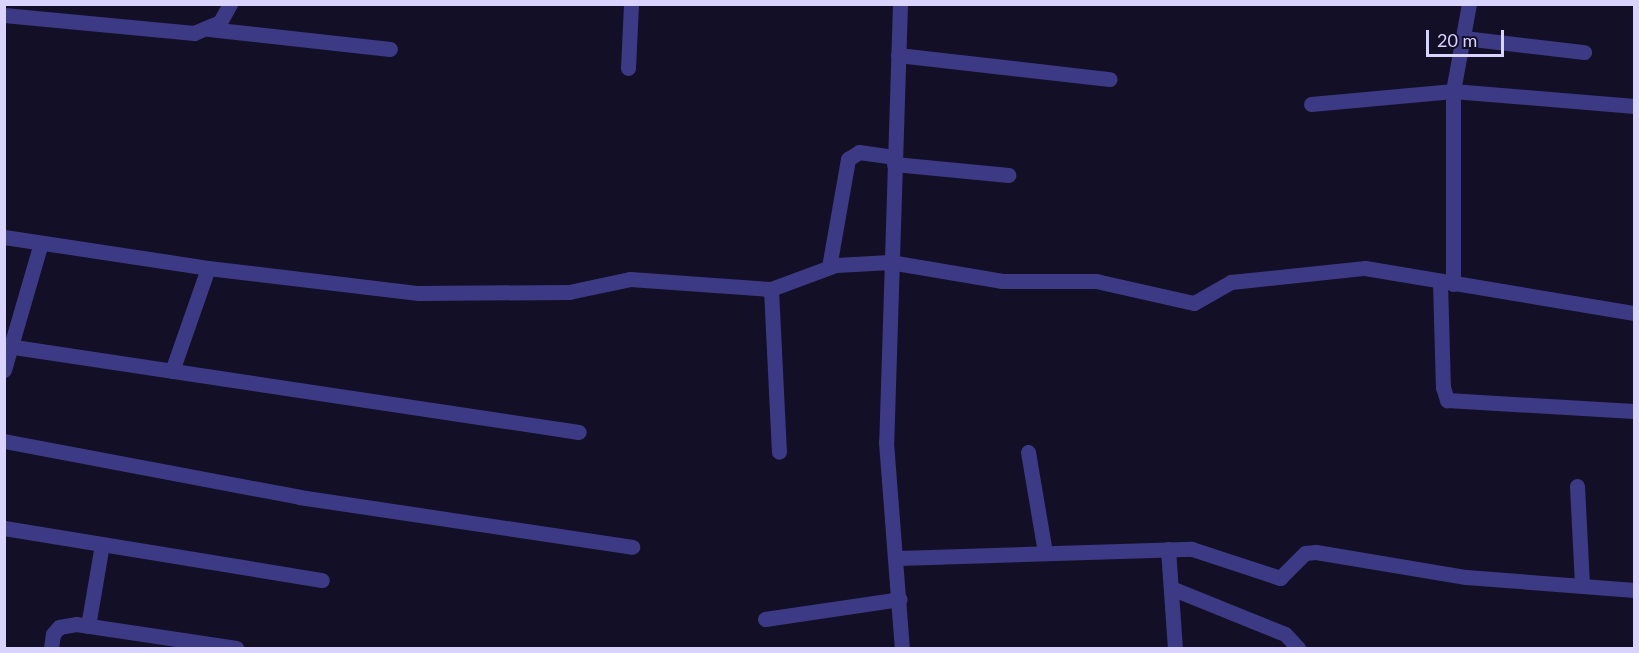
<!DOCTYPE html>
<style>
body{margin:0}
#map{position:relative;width:1639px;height:653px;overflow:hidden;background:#130f26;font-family:Lato,sans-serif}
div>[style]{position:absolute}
.minor>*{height:15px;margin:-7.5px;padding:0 7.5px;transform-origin:7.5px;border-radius:7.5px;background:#3d3a85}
span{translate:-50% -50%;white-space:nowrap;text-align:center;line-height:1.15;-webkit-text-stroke:4.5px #130f26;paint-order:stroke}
.frame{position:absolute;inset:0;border:6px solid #d9d4ff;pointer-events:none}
.scale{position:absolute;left:1426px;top:30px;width:78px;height:27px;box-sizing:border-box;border:3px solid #d9d4ff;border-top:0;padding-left:8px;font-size:18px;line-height:21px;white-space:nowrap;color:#d9d4ff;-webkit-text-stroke:4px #130f26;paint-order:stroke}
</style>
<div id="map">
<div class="minor">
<div style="left:900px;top:4px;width:438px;rotate:91.8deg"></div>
<div style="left:886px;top:442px;width:207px;rotate:85.6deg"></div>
<div style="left:4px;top:15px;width:191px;rotate:5.4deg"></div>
<div style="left:194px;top:33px;width:28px;rotate:-23deg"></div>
<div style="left:220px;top:22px;width:21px;rotate:-61deg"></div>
<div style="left:209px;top:29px;width:182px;rotate:6.3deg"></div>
<div style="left:1464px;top:38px;width:121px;rotate:6.7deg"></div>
<div style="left:898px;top:55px;width:213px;rotate:6.5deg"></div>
<div style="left:628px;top:68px;width:64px;rotate:-87.3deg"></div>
<div style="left:1311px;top:104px;width:143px;rotate:-5.2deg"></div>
<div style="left:1453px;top:91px;width:182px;rotate:4.7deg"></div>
<div style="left:894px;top:164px;width:115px;rotate:5.5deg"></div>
<div style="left:4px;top:237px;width:206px;rotate:8.6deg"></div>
<div style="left:208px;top:268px;width:212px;rotate:6.8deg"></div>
<div style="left:419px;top:293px;width:150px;rotate:-0.4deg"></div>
<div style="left:569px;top:292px;width:62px;rotate:-12deg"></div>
<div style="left:630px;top:279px;width:141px;rotate:4.1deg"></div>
<div style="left:771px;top:289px;width:69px;rotate:-20.3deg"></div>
<div style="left:836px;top:265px;width:54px;rotate:-3.2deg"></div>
<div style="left:890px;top:262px;width:114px;rotate:9.6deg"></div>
<div style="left:1002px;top:281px;width:94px"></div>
<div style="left:1096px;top:281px;width:100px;rotate:12.7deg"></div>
<div style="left:1194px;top:303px;width:43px;rotate:-29.6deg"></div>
<div style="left:1231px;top:282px;width:135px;rotate:-6deg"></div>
<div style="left:1365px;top:268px;width:273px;rotate:9.5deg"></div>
<div style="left:829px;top:267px;width:110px;rotate:-80deg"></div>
<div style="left:848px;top:159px;width:13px;rotate:-32deg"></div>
<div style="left:859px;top:152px;width:35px;rotate:8deg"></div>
<div style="left:1440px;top:282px;width:105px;rotate:88.4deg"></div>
<div style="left:1443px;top:387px;width:14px;rotate:73deg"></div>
<div style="left:1447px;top:400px;width:187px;rotate:3.4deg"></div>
<div style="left:1453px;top:284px;width:193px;rotate:-90deg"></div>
<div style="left:1453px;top:91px;width:88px;rotate:-79.6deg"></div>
<div style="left:771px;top:289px;width:163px;rotate:87.2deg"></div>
<div style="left:14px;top:347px;width:571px;rotate:8.56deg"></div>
<div style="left:4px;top:370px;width:132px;rotate:-73.8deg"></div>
<div style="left:172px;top:371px;width:109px;rotate:-70.7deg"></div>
<div style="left:4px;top:441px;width:300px;rotate:10.7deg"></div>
<div style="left:299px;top:497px;width:337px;rotate:8.5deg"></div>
<div style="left:1028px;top:452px;width:102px;rotate:80.4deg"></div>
<div style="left:1577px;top:486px;width:100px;rotate:87.1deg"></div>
<div style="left:4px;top:528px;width:322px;rotate:9.3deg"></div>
<div style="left:1168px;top:549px;width:99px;rotate:86deg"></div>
<div style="left:898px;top:558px;width:294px;rotate:-1.8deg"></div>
<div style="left:1192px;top:549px;width:93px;rotate:18.2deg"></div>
<div style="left:1280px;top:578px;width:35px;rotate:-45deg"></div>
<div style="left:1305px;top:553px;width:11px;rotate:-5deg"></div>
<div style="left:1316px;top:552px;width:152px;rotate:9.5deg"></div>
<div style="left:1466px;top:577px;width:169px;rotate:4.4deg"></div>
<div style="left:1171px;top:588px;width:123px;rotate:22deg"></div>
<div style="left:1285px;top:634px;width:19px;rotate:47deg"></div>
<div style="left:765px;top:619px;width:136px;rotate:-8.4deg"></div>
<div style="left:88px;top:626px;width:83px;rotate:-80.3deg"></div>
<div style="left:51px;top:648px;width:14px;rotate:-82deg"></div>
<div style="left:53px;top:634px;width:9px;rotate:-49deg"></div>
<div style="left:59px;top:627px;width:17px;rotate:-10deg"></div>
<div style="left:76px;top:624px;width:162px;rotate:8.5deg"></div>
</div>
<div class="frame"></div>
<div class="scale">20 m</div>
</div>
